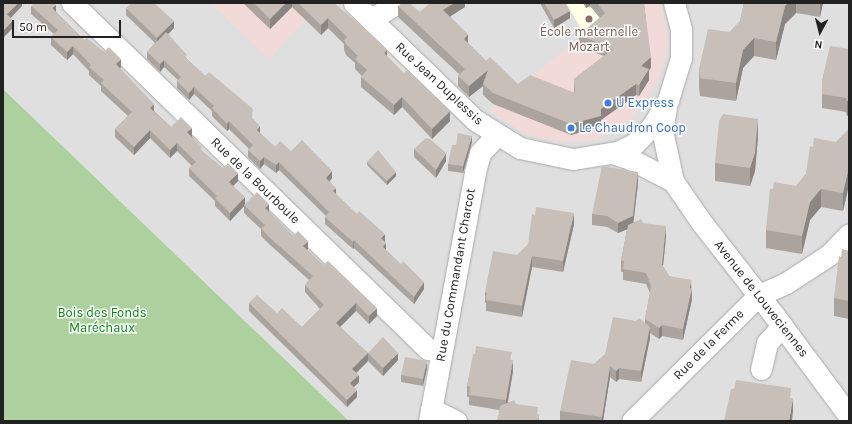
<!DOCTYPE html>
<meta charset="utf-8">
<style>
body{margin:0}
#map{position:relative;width:852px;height:424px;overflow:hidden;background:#f2efe9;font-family:Karla,sans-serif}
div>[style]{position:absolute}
.residential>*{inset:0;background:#e0dfdf}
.commercial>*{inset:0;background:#f2dad9}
.education>*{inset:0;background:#ffffe5}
.forest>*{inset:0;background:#add19e}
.roads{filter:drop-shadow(0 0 1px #a9a9a9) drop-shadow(0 0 1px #a9a9a9)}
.minor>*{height:21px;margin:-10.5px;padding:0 10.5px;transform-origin:10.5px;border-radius:10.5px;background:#fff}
.wall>*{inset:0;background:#aba49e}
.shaded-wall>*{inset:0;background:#8b8681}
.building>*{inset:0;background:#c7bfb8}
.dots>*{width:11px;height:11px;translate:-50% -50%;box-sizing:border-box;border:2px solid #fff;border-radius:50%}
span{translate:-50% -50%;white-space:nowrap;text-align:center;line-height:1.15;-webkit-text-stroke:3px #fff;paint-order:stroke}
.education-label{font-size:13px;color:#785e54}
.street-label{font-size:13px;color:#222}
.shop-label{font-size:13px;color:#366cbe}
.left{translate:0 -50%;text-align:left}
.park-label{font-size:13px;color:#0c8416}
.frame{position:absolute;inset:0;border:4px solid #222;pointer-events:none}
.north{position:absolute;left:800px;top:12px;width:40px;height:40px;-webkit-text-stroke:3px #fff;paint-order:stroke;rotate:187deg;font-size:11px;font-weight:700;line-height:16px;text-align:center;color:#222}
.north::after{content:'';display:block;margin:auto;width:14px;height:18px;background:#222;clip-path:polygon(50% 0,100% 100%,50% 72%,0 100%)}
.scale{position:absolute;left:12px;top:20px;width:109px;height:18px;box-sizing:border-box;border:2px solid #222;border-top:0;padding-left:5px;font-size:12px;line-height:14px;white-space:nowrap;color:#222;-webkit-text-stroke:3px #fff;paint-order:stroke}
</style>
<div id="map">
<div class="residential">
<div style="clip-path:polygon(3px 3px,849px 3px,849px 421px,349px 421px,3px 89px)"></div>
</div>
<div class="commercial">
<div style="clip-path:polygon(215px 3px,321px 3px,269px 59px,213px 5px)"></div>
<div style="clip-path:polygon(622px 3px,661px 3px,669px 43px,657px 84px,633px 117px,611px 133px,593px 140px,564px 142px,525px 134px,490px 111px)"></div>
</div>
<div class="education">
<div style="clip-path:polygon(566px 3px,622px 3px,584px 34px)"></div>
</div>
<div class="forest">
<div style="clip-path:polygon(3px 89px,349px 421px,3px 421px)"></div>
</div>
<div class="roads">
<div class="minor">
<div style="left:72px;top:3px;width:496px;rotate:44.2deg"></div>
<div style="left:428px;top:349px;width:14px;rotate:8deg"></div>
<div style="left:354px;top:3px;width:168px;rotate:44deg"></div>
<div style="left:475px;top:120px;width:53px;rotate:31.9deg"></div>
<div style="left:520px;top:148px;width:54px;rotate:11.7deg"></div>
<div style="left:573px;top:159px;width:45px;rotate:-9deg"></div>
<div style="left:617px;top:152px;width:19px;rotate:-25deg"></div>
<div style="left:634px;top:144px;width:25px;rotate:-45deg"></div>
<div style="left:652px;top:126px;width:31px;rotate:-58deg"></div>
<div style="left:668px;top:100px;width:44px;rotate:-72.8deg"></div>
<div style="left:681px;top:58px;width:29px;rotate:-90deg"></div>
<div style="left:681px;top:29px;width:27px;rotate:-105deg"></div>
<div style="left:371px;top:19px;width:31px;rotate:-31deg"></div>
<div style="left:666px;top:108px;width:22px;rotate:100deg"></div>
<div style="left:662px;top:130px;width:52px;rotate:77.8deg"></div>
<div style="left:673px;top:181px;width:51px;rotate:55.4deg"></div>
<div style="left:702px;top:223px;width:117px;rotate:52deg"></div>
<div style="left:774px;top:315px;width:126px;rotate:53.4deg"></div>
<div style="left:612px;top:153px;width:19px;rotate:18deg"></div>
<div style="left:630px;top:159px;width:48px;rotate:27.1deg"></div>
<div style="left:761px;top:369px;width:27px;rotate:-77deg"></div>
<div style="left:767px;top:343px;width:23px;rotate:-49deg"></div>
<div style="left:431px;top:409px;width:28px;rotate:26deg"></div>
<div style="left:429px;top:421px;width:253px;rotate:-79.5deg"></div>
<div style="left:475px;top:172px;width:20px;rotate:-75deg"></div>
<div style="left:480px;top:153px;width:25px;rotate:-47deg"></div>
<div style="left:632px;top:421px;width:179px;rotate:-44.8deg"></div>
<div style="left:759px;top:295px;width:30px;rotate:-24deg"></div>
<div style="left:786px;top:283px;width:51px;rotate:-33.1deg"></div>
<div style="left:829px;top:255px;width:29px;rotate:-46deg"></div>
</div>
</div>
<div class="wall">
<div style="clip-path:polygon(243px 3px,334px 3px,450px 121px,432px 139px,402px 107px,394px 115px,361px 87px,361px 77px,362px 76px,355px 69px,355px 63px,346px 55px,344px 50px,344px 44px,328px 28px,321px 35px,292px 7px,270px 29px)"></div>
<div style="clip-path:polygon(465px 3px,465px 7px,450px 16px,468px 43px,486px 61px,518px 84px,574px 93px,574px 79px,604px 56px,579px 46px,579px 35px,600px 18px,590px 6px,586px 8px,583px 3px,644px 3px,651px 68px,649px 70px,649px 80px,639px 96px,636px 95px,601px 120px,601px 126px,571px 135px,493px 104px,483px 95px,483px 86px,469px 97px,458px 86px,458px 76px,459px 74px,398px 17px,398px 6px,420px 12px)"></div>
<div style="clip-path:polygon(541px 3px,565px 3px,570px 18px,554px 28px,541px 5px)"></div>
<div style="clip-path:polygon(744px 3px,823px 3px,820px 17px,796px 13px,785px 24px,776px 60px,754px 56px,743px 68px,736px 101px,700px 96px,699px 87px,699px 69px,730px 32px,740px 21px)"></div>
<div style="clip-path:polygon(31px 6px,56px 12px,84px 40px,104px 52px,121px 67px,120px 69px,154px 111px,171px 127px,192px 136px,202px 151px,238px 181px,233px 186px,245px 204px,269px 211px,269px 212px,293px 236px,308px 249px,307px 250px,377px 316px,369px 324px,356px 311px,340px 327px,368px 353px,398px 360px,383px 376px,368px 361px,356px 373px,359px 382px,354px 387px,357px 397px,347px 407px,249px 311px,249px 303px,277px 313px,302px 327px,320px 309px,305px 292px,305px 285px,309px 280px,269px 244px,261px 236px,261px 229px,244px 213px,244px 206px,230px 221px,215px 206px,215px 201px,189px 176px,189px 168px,192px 166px,177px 151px,170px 158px,150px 138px,134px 155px,115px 137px,115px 129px,128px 116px,101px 91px,101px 86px,89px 75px,89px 71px,73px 54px,67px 60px,51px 45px,51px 37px,54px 34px,31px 14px)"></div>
<div style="clip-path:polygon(126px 8px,174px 28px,168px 34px,187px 59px,205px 76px,252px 119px,260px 133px,275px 147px,291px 151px,332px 178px,330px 181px,336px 195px,385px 241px,386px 250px,424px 289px,414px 304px,354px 248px,353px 249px,325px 224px,325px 217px,326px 216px,279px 170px,276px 173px,264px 164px,260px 169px,248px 157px,248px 150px,249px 149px,229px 129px,227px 131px,212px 116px,212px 111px,194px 94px,189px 100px,177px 88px,177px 81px,178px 80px,164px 67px,160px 72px,147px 59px,147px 52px,155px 43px,126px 15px)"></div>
<div style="clip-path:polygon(849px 49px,847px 116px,846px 112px,822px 108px,822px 80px)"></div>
<div style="clip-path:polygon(849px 121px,849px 185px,843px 211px,821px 207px,810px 220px,802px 254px,766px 248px,766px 230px,773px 189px,796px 186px,806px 174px,813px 147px,836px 142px,848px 130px)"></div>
<div style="clip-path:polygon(758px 137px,755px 171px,750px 186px,715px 181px,715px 163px)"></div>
<div style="clip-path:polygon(472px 142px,463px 173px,448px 171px,448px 164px,456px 145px)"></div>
<div style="clip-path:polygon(414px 149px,446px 161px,436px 178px,414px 157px)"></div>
<div style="clip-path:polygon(367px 162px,396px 176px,387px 185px,367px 165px)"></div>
<div style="clip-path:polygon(638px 183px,633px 222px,643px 223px,666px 237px,663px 266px,669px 276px,691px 288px,692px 299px,683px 340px,662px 336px,659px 339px,650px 333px,650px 338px,641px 382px,619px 379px,616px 382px,610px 377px,603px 421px,560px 421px,560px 411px,594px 364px,645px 323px,645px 319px,650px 293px,646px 284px,623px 280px,623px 272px,621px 272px,621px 261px,627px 229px,618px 233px,607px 227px,592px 225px,592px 214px)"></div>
<div style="clip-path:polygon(574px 224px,563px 272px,532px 267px,522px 317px,486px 311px,486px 303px,485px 303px,485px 292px,517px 255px)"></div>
<div style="clip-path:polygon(849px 251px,849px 319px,834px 316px,834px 298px)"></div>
<div style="clip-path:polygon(475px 354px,512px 360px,513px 371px,508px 402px,516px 404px,538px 414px,539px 421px,499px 410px,469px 405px,469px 397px,467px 397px,467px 386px)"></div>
<div style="clip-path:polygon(427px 368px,423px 386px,401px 382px,401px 375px)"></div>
</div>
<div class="shaded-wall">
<div style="clip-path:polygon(18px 3px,22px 3px,22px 6px,7px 22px,7px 14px)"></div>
<div style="clip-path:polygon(286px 3px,292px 3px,292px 7px,270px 29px,270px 19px)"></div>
<div style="clip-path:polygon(454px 3px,465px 3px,465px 7px,443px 21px,443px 10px)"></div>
<div style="clip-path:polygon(586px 3px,590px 3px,590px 6px,586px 8px)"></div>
<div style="clip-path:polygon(788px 3px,796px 3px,796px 13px,785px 24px,776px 60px,776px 42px,785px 6px)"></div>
<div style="clip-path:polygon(820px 3px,823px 3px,820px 17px)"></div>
<div style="clip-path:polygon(56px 5px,56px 13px,52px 8px)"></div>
<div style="clip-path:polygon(570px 11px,570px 18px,554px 28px,554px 20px)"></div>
<div style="clip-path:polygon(328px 18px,328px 28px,321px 35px,321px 25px)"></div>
<div style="clip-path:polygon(13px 20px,13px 28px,3px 38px,3px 31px)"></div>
<div style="clip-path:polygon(174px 21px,174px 28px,157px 45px,157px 38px)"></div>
<div style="clip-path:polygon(468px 34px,468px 45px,464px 39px)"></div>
<div style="clip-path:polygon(754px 38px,754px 56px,743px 68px,736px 101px,736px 83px,743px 50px)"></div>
<div style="clip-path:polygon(73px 46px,73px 54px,67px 60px,67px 52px)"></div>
<div style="clip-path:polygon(387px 50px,387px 60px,384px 53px)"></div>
<div style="clip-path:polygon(651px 57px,651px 68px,649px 70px,649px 80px,639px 96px,641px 66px)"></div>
<div style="clip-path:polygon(121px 59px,121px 67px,116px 73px,116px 64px)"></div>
<div style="clip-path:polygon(164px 60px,164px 67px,160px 72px,160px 64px)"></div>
<div style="clip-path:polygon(488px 70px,483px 84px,483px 86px,469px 97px,469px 86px)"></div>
<div style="clip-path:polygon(636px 84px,636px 95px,601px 120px,601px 126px,571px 135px,571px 124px,601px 109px)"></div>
<div style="clip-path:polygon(194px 87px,194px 94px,189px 100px,189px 93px)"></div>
<div style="clip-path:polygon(402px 97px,402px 107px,394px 115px,394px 105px)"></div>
<div style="clip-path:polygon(849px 100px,849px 115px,847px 116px,847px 101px)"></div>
<div style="clip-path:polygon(154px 104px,154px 112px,150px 108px)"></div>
<div style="clip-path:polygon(450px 111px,450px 121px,432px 139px,432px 129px)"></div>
<div style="clip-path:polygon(758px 119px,758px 137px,755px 171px,750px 186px,750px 168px)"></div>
<div style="clip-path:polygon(229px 121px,229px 129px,227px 131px,227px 124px)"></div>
<div style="clip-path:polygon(260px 126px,260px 134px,257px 130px)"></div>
<div style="clip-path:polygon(192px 128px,192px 136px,187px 140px,187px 132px)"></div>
<div style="clip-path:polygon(150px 130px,150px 138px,134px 155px,134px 147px)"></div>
<div style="clip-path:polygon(472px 136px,472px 142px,463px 173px,463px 166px)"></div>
<div style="clip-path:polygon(177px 143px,177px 151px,170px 158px,170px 150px)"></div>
<div style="clip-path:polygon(446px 153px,446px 161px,436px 178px,436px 170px)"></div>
<div style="clip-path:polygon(264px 157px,264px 164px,260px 169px,260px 161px)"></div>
<div style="clip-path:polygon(279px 162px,279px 170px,276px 173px,276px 165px)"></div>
<div style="clip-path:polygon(849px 167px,849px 185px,843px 211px,843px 193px)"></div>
<div style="clip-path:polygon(332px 171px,332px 178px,326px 185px,326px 178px)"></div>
<div style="clip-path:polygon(396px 172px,396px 176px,387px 185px,387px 181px)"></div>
<div style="clip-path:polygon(638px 172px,638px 183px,633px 227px,618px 233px,618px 223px)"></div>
<div style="clip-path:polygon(238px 173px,238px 181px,229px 190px,229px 182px)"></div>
<div style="clip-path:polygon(336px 188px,336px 195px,333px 191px)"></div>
<div style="clip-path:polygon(821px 189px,821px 207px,810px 220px,802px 254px,802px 236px,810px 202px)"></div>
<div style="clip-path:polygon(245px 197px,245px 205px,230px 221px,230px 213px)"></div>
<div style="clip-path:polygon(269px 204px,269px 211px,265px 216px,265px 208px)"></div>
<div style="clip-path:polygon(574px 213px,574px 224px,563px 272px,563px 261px)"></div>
<div style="clip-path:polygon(666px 226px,666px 237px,662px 275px,662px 264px)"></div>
<div style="clip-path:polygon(385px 234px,385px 241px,381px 245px,381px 238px)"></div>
<div style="clip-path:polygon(354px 240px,354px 248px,353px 249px,353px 242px)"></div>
<div style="clip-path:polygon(308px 241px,308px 249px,303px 253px,303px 246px)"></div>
<div style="clip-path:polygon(386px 243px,386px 250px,383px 247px)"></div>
<div style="clip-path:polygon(532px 256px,532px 267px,522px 317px,522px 306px)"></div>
<div style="clip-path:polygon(691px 280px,692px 299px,683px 340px,683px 329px)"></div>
<div style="clip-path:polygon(424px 282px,424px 289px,414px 304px,414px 297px)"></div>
<div style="clip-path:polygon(356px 303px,356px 311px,336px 331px,336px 323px)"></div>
<div style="clip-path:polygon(377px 308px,377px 316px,369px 324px,369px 316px)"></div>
<div style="clip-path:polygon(662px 325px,662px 336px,659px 339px,659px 328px)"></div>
<div style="clip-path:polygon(650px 327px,650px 338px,641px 382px,641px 371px)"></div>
<div style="clip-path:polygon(368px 353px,368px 361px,352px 377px,352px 369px)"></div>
<div style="clip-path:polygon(398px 353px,398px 360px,383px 376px,383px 368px)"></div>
<div style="clip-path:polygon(513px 360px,513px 371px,506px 411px,506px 400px)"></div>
<div style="clip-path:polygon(427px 361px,427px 368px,423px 386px,423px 379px)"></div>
<div style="clip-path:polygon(610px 366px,610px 377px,603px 421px,602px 421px,602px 417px)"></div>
<div style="clip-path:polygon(619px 368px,619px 379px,616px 382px,616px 371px)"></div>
<div style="clip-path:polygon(359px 375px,359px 382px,350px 391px,350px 383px)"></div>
<div style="clip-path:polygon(357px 390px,357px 397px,347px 407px,347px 400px)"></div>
<div style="clip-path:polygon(793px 398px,793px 411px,792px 421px,789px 421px)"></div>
</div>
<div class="building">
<div style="clip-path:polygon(3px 3px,18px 3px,7px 14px,13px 20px,3px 31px)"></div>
<div style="clip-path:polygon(34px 3px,54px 3px,56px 5px,52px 8px,84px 40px,87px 38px,104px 52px,109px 47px,121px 59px,116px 64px,154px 104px,150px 108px,171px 127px,181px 117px,192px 128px,187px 132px,202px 147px,200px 149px,223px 169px,228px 163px,238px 173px,229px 182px,245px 197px,230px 213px,215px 198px,217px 196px,189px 168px,196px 162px,177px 143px,170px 150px,150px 130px,134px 147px,115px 129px,132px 112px,101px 83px,104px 80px,89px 67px,91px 65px,73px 46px,67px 52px,51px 37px,58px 30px,31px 6px)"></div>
<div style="clip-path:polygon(131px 3px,154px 3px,174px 21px,157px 38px,126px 8px)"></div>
<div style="clip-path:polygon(254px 3px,286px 3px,270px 19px)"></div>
<div style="clip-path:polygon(298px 3px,334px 3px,366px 30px,387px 50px,384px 53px,404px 73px,407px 70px,450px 111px,432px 129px,402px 97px,394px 105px,361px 77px,367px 70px,355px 59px,358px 56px,346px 44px,344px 40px,347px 37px,328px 18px,321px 25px)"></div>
<div style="clip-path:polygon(402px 3px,409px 3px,420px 12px,430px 3px,454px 3px,443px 10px,468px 34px,464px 39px,486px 61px,490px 57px,518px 84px,530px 75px,575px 93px,574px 79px,613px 49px,579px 35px,605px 13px,597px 3px,644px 3px,651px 57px,641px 66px,649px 69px,639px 85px,636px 84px,601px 109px,601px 116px,571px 124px,493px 93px,483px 84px,488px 70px,469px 86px,458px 76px,465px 69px,398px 6px)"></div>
<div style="clip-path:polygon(544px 3px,565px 3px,570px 11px,554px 20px)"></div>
<div style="clip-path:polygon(744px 3px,788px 3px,785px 6px,776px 42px,754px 38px,743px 50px,736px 83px,700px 78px,699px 69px,708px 29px,730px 32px,740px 21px)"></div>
<div style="clip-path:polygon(166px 32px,187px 55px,185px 57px,205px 76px,209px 72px,253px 109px,252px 118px,260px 126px,257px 130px,275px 147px,280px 141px,291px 151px,302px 140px,332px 171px,326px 178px,336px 188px,333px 191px,357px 214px,359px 211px,385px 234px,381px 238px,386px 243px,383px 247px,401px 264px,403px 261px,424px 282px,414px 297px,354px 240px,353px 242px,325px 217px,329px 212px,279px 162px,276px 165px,264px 157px,260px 161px,248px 150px,253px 145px,229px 121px,227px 124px,212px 108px,214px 106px,194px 87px,189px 93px,177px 81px,181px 77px,164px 60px,160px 64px,147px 52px)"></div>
<div style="clip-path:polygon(830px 46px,849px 49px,849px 100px,847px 101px,846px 98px,822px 94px,822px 80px)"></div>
<div style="clip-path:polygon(723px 114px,758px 119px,755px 153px,750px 168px,715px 163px,719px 121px)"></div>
<div style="clip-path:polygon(849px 121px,849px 167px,843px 193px,821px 189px,810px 202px,802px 236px,766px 230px,770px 189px,773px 189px,774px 182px,796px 186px,806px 174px,810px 146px,813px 147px,814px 138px,836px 142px,848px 130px)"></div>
<div style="clip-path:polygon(458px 133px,472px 136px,463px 166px,448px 164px,452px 145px,456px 145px)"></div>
<div style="clip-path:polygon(426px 138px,430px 139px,446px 153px,436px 170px,414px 149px)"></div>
<div style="clip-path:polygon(378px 150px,396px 172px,387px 181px,367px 162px)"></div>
<div style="clip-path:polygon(602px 166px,638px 172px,633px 216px,618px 223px,607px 216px,592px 214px)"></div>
<div style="clip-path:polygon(257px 192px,269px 204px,265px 208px,293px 236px,298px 231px,308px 241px,303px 246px,323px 265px,328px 261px,377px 308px,369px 316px,356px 303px,336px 323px,368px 353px,352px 369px,359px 375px,350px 383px,357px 390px,347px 400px,249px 303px,257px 295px,277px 313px,282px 308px,302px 327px,324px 305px,305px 285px,313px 276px,269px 237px,261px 228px,265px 225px,244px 205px)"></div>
<div style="clip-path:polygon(536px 207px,574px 213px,563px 261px,532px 256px,522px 306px,486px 300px,487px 293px,485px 292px,493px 251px,517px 255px,528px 244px,532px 214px,535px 215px)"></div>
<div style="clip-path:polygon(641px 219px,643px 223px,666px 226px,662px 264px,669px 276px,691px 280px,690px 288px,692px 288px,683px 329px,662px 325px,659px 328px,645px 319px,651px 286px,646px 273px,623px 269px,624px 261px,621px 261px,628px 225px)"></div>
<div style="clip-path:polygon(842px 249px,849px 251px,849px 301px,834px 298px,839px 256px,841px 257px)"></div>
<div style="clip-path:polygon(613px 317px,636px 321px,639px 318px,650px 327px,641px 371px,619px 368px,616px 371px,610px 366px,602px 417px,560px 411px,571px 360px,594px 364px,605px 354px)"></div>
<div style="clip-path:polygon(383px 337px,398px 353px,383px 368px,368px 353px)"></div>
<div style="clip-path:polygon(476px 346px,512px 352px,510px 360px,513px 360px,506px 400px,469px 395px,470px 387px,467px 386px,473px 354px,475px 354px)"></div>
<div style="clip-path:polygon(405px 357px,427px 361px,423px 379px,401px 375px)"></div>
<div style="clip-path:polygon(736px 380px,791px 388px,790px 398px,793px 398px,789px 421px,724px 421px,731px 389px,734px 389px)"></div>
<div style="clip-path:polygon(514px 400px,516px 404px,538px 407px,537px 414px,539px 414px,538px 421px,497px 421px,500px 406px)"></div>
</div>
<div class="dots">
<div style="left:589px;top:19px;background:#8d6e63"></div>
<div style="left:608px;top:103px;background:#3f7fe0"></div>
<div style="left:571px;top:128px;background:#3f7fe0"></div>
</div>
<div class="education-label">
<span style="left:589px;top:40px">École maternelle<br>Mozart</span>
</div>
<div class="street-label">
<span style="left:439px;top:84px;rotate:43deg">Rue Jean Duplessis</span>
<span style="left:255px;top:181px;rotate:44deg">Rue de la Bourboule</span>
<span style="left:456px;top:275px;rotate:-80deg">Rue du Commandant Charcot</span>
<span style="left:761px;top:299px;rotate:52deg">Avenue de Louveciennes</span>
<span style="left:709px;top:345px;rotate:-45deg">Rue de la Ferme</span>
</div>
<div class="shop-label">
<span class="left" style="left:616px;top:103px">U Express</span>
<span class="left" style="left:579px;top:128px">Le Chaudron Coop</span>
</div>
<div class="park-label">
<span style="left:102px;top:321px">Bois des Fonds<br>Maréchaux</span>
</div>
<div class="frame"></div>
<div class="north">N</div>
<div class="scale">50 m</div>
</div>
